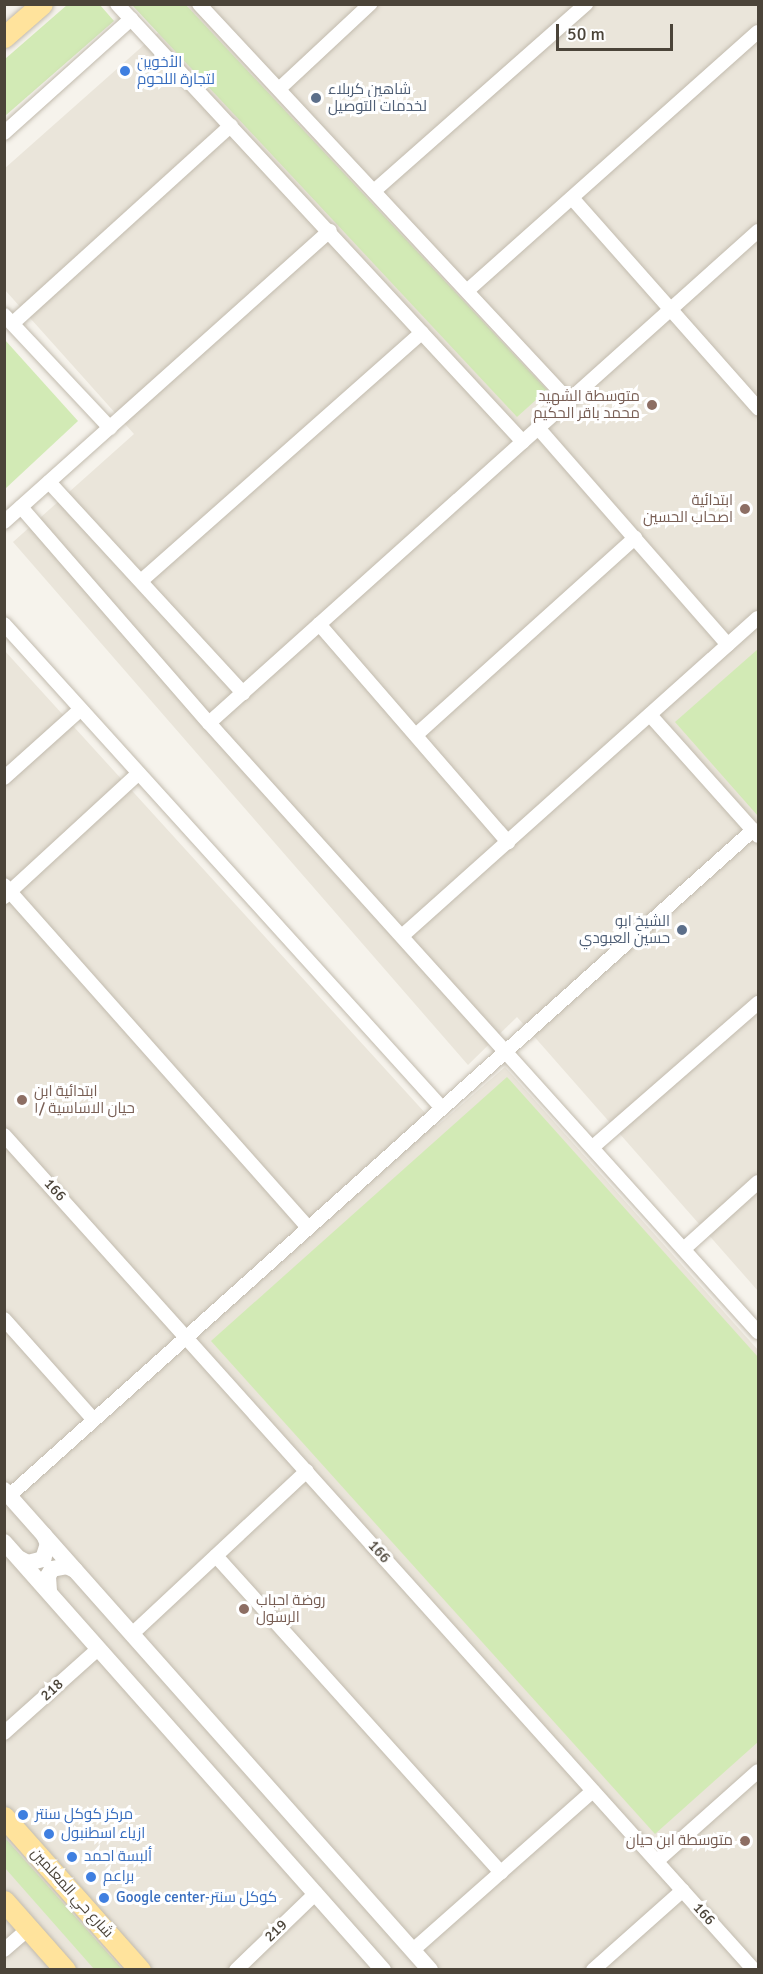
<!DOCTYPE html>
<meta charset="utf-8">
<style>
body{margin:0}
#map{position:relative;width:763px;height:1974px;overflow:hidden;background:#f6f3ec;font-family:Signika,Cairo,sans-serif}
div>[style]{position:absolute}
.residential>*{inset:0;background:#eae5da}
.green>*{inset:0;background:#d2eab5}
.roads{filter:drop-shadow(0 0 2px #c2bbae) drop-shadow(0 0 2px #c2bbae)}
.minor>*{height:14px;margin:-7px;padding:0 7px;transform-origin:7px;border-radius:7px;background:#fff}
.tertiary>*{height:16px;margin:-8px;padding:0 8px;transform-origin:8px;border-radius:8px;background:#fff}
.primary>*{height:21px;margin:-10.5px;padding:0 10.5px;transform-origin:10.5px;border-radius:10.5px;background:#ffe39c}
.dots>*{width:16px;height:16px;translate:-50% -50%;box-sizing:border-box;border:3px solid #fff;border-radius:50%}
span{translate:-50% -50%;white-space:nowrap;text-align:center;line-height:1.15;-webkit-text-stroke:6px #fff;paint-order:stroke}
.shop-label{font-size:15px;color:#366cbe}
.left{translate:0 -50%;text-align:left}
.service-label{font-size:15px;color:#4e5e75}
.right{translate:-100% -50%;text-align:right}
.education-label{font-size:15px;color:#785e54}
.street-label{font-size:15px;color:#4b4439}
.frame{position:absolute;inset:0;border:6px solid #4b4439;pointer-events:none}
.scale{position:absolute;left:556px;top:24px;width:117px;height:27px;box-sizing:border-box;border:3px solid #4b4439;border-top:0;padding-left:8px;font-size:18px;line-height:21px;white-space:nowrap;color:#4b4439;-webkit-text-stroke:4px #fff;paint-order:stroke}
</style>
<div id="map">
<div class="residential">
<div style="clip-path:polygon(756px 4px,758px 7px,758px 1291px,517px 1017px,468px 1065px,13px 542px,134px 434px,5px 290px,4px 169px,189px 5px)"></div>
<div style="clip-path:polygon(4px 650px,437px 1126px,505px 1067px,758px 1350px,758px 1969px,5px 1969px)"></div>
</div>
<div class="green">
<div style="clip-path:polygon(67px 5px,100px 5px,114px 21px,5px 116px,5px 59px)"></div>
<div style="clip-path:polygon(132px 5px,186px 5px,547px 390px,517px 417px)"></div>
<div style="clip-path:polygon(5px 340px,78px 421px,5px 489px)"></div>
<div style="clip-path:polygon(758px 649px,758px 816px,675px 722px)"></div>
<div style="clip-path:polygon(507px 1077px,758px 1357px,758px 1742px,655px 1834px,211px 1341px)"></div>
<div style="clip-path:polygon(4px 1838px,5px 1838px,122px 1969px,94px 1969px,5px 1868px)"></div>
</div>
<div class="roads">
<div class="minor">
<div style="left:117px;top:4px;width:597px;rotate:47.17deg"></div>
<div style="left:199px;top:4px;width:543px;rotate:47.02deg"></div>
<div style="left:279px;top:89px;width:125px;rotate:-43deg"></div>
<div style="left:4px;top:133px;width:171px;rotate:-41.9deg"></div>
<div style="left:374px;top:191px;width:283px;rotate:-41.4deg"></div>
<div style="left:572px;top:198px;width:281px;rotate:48.5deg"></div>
<div style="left:468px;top:290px;width:388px;rotate:-41.7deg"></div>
<div style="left:4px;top:315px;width:155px;rotate:46.8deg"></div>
<div style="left:13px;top:323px;width:294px;rotate:-42.2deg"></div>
<div style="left:538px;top:428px;width:288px;rotate:48.8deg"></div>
<div style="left:49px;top:482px;width:287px;rotate:47.4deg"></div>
<div style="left:21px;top:507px;width:286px;rotate:49deg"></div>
<div style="left:209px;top:723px;width:820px;rotate:47.97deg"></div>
<div style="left:4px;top:522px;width:437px;rotate:-41.8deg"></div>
<div style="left:141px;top:581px;width:375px;rotate:-41.5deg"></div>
<div style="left:4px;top:624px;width:653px;rotate:47.86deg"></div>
<div style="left:319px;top:624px;width:289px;rotate:49.1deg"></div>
<div style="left:650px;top:715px;width:162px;rotate:48.2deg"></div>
<div style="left:209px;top:723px;width:737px;rotate:-41.87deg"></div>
<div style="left:416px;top:735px;width:295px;rotate:-42deg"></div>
<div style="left:4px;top:778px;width:103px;rotate:-41.9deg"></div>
<div style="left:4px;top:885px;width:458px;rotate:48.4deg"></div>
<div style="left:4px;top:897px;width:183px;rotate:-42.6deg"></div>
<div style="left:402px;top:936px;width:477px;rotate:-41.8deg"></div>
<div style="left:4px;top:1135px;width:1122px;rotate:48.07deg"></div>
<div style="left:594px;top:1146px;width:218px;rotate:-41.1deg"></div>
<div style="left:686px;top:1247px;width:97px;rotate:-42.1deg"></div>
<div style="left:4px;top:1319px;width:135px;rotate:48.3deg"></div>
<div style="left:9px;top:1496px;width:999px;rotate:-41.83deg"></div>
<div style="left:216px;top:1556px;width:426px;rotate:48deg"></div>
<div style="left:132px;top:1634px;width:239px;rotate:-43deg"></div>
<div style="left:4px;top:1733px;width:127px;rotate:-41.8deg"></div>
<div style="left:657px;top:1861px;width:135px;rotate:-41.7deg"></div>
<div style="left:4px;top:1950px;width:33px;rotate:-41deg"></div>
<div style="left:413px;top:1950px;width:240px;rotate:-41.5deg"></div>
<div style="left:236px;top:1970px;width:111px;rotate:-43.9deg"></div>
<div style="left:593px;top:1970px;width:120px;rotate:-41.6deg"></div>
</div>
<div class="tertiary">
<div style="left:4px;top:1490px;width:642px;rotate:48.41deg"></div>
<div style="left:4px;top:1542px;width:572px;rotate:48.47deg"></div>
<div style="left:20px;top:1559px;width:9px;rotate:27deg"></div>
<div style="left:28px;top:1563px;width:16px;rotate:-15deg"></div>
<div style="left:43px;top:1559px;width:16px;rotate:-72deg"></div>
<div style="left:48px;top:1544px;width:10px;rotate:-114deg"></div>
<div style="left:49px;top:1591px;width:15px;rotate:-94deg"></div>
<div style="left:48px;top:1576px;width:8px;rotate:-60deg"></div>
<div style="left:52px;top:1569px;width:15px;rotate:-11deg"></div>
<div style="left:67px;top:1566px;width:9px;rotate:27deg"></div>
</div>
<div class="primary">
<div style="left:4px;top:37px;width:50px;rotate:-41deg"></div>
<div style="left:4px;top:1817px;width:205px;rotate:48.4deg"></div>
<div style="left:4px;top:1901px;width:92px;rotate:48.5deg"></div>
</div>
</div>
<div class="dots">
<div style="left:125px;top:71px;background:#3f7fe0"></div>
<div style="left:316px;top:98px;background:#5c6f8a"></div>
<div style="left:652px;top:405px;background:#8d6e63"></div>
<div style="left:745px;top:509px;background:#8d6e63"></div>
<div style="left:682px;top:930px;background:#5c6f8a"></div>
<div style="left:22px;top:1100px;background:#8d6e63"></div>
<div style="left:244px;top:1609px;background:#8d6e63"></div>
<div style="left:23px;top:1815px;background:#3f7fe0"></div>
<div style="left:49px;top:1834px;background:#3f7fe0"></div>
<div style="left:745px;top:1841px;background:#8d6e63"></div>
<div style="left:72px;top:1857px;background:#3f7fe0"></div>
<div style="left:91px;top:1877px;background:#3f7fe0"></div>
<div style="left:104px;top:1898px;background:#3f7fe0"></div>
</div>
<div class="shop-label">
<span class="left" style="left:137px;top:71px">الأخوين<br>لتجارة اللحوم</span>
<span class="left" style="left:35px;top:1815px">مركز كوكل سنتر</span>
<span class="left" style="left:61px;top:1834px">ازياء اسطنبول</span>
<span class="left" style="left:84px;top:1857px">ألبسة احمد</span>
<span class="left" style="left:103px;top:1877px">براعم</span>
<span class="left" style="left:116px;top:1898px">Google center-كوكل سنتر</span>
</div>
<div class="service-label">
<span class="left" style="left:328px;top:98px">شاهين كربلاء<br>لخدمات التوصيل</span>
<span class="right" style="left:670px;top:930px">الشيخ ابو<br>حسين العبودي</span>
</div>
<div class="education-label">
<span class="right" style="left:640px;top:405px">متوسطة الشهيد<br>محمد باقر الحكيم</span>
<span class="right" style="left:733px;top:509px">ابتدائية<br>اصحاب الحسين</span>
<span class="left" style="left:34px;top:1100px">ابتدائية ابن<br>حيان الاساسية /١</span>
<span class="left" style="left:256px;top:1609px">روضة احباب<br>الرسول</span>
<span class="right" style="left:733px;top:1841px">متوسطة ابن حيان</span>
</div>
<div class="street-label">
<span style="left:55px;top:1190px;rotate:48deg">166</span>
<span style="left:379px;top:1552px;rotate:48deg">166</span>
<span style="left:52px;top:1690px;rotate:-42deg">218</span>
<span style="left:72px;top:1893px;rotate:48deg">شارع حي المعلمين</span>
<span style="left:704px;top:1914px;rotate:48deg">166</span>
<span style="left:276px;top:1931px;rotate:-44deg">219</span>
</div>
<div class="frame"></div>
<div class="scale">50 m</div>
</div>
